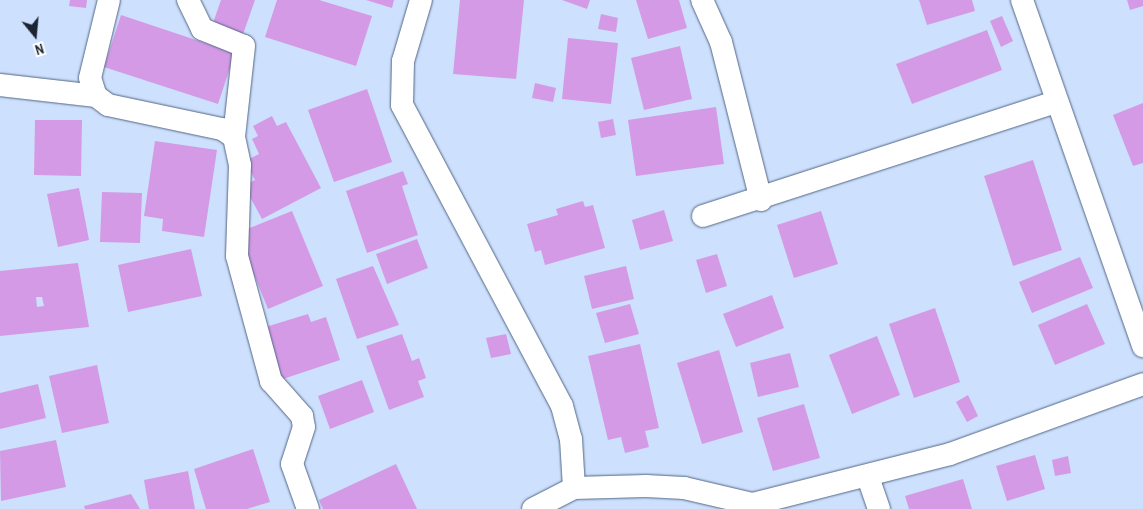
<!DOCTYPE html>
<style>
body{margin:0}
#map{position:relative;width:1143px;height:509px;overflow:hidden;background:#cde0fd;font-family:"Archivo Narrow",sans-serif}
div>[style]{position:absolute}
.building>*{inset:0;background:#d49ae5}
.roads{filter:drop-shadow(0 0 1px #526685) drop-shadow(0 0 1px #526685)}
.street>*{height:22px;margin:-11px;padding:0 11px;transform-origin:11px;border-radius:11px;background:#fff}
span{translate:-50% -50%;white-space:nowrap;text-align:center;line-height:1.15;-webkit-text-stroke:5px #fff;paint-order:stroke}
.north{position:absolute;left:10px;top:10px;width:50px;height:50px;-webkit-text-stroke:4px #fff;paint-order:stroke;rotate:163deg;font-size:14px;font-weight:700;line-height:20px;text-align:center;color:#1c2431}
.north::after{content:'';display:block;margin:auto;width:18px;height:22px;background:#1c2431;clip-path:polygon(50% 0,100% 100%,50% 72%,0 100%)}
</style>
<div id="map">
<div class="building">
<div style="clip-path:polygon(70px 0,87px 0,86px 8px,69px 6px)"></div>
<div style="clip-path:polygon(221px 0,255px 0,241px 40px,211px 29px)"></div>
<div style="clip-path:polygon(277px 0,319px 0,372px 16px,356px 66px,265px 37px)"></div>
<div style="clip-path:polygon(366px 0,394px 0,392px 8px)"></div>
<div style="clip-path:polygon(460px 0,524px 0,516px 79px,453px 74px)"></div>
<div style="clip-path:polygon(562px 0,590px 0,587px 9px)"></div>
<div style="clip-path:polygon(636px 0,679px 0,687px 28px,648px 39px)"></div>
<div style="clip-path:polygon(919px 0,972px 0,975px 11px,927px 25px)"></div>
<div style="clip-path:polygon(1127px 0,1143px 0,1143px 6px,1130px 10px)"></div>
<div style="clip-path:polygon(601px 14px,618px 18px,616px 32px,598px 29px)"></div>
<div style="clip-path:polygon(121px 15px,235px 53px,218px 104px,104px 67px)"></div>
<div style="clip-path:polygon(1002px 16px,1013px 41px,1001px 47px,990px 21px)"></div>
<div style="clip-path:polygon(987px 30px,1002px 70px,912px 104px,896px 64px)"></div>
<div style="clip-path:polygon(568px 38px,618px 43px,611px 104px,562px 99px)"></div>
<div style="clip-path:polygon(680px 46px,692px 99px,644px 110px,631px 58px)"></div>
<div style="clip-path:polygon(535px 83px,556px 88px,553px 102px,532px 98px)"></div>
<div style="clip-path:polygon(367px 89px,392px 162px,334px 182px,308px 110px)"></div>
<div style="clip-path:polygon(1143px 103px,1143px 163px,1133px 166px,1113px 115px)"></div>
<div style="clip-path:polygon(716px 107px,724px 164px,636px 176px,628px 120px)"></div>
<div style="clip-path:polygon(272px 116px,277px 126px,286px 122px,321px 188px,262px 219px,244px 186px,255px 180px,245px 161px,259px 154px,252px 139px,258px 136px,253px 126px)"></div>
<div style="clip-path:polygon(613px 119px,616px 135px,601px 138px,598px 122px)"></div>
<div style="clip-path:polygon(35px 120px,82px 120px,81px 176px,34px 175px)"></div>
<div style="clip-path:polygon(155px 141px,217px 150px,204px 237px,162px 231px,163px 219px,144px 216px)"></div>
<div style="clip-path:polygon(1033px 160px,1062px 250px,1013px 266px,984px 176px)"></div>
<div style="clip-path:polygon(403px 171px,408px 184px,402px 186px,418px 235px,367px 253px,346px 191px)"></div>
<div style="clip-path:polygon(79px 188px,89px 240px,58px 247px,47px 194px)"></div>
<div style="clip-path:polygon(102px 192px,142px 193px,140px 243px,100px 242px)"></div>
<div style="clip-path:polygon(583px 201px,585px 207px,593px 205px,605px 248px,545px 265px,541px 250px,535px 252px,527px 224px,558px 215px,556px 209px)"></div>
<div style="clip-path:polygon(664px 210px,673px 241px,640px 250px,632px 220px)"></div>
<div style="clip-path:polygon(292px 211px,323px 286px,268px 309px,237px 233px)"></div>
<div style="clip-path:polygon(821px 211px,838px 264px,794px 278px,777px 225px)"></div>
<div style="clip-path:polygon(417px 239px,428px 268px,387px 284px,376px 254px)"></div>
<div style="clip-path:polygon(191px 249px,202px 296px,128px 312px,118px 265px)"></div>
<div style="clip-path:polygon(717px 254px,727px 286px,706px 293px,696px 260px)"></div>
<div style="clip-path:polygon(1080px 257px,1093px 288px,1032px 313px,1019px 282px)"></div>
<div style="clip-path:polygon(evenodd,78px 263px,89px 327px,0 336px,0 271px,78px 263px,36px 297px,42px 297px,44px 306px,37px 307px,36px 297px)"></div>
<div style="clip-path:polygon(373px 266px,399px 325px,357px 339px,336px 279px)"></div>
<div style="clip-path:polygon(626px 266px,634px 299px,592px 309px,584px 276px)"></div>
<div style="clip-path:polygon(772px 295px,784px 328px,736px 347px,723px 314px)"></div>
<div style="clip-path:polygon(630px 304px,639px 334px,605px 343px,596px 313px)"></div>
<div style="clip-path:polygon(1087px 304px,1105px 344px,1055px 365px,1038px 325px)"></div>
<div style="clip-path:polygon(935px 308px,960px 382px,914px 398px,889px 324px)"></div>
<div style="clip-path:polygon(308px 314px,311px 322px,326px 317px,340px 360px,277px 381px,259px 329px)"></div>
<div style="clip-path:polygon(402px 334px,412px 361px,419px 358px,426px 378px,418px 381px,424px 397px,389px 410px,366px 346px)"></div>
<div style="clip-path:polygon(506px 334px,511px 354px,491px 358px,486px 338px)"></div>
<div style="clip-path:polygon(877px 336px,900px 395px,852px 414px,829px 355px)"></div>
<div style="clip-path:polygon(640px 344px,659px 428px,645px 431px,649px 447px,625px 453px,621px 437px,608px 440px,588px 356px)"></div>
<div style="clip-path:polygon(719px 350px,743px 432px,702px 444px,677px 363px)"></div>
<div style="clip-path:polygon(790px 353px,799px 387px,758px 397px,750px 363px)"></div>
<div style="clip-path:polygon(97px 365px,109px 423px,62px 433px,49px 376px)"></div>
<div style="clip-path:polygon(362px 380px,374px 412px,330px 429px,318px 396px)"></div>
<div style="clip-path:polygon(38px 384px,46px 418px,0 429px,0 393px)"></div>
<div style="clip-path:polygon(968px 395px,978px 416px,967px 422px,956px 402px)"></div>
<div style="clip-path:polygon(804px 404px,820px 458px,773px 471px,757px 418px)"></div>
<div style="clip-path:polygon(56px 440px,66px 487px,1px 501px,0 451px)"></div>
<div style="clip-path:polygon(253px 449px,270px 502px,247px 509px,206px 509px,194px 469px)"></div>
<div style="clip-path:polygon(1035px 455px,1045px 489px,1007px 501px,996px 466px)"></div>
<div style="clip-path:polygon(1068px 456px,1071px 473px,1055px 476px,1052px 460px)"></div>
<div style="clip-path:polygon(396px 464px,417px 509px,323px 509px,319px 500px)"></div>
<div style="clip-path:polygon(188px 471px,195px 509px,149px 509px,144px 480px)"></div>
<div style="clip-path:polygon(963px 479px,972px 509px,909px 509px,905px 496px)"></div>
<div style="clip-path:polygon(131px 494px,140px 509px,85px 509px,84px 506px)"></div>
</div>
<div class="roads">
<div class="street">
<div style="left:109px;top:0;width:80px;rotate:103.7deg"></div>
<div style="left:90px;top:78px;width:19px;rotate:72deg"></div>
<div style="left:96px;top:96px;width:15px;rotate:37deg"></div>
<div style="left:108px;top:105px;width:116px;rotate:11.9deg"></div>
<div style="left:222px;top:129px;width:14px;rotate:34deg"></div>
<div style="left:188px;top:0;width:32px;rotate:64deg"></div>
<div style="left:202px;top:29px;width:45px;rotate:22deg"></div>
<div style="left:244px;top:46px;width:92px;rotate:96.3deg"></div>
<div style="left:234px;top:137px;width:29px;rotate:78deg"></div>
<div style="left:240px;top:165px;width:91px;rotate:91.9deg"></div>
<div style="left:237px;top:256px;width:130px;rotate:74.8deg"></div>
<div style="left:271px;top:381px;width:47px;rotate:48.5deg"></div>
<div style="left:302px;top:416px;width:11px;rotate:80deg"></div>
<div style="left:304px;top:427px;width:39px;rotate:108deg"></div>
<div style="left:292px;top:464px;width:48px;rotate:70.4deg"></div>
<div style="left:421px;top:0;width:64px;rotate:106.4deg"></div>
<div style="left:403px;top:61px;width:44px;rotate:91.3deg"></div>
<div style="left:402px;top:105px;width:341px;rotate:62deg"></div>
<div style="left:562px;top:406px;width:34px;rotate:75deg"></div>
<div style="left:571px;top:439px;width:49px;rotate:86.5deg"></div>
<div style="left:702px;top:0;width:46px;rotate:65.7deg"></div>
<div style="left:721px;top:42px;width:163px;rotate:75.8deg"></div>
<div style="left:1022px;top:0;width:367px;rotate:70.7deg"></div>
<div style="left:0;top:85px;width:97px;rotate:6.5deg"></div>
<div style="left:703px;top:216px;width:371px;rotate:-17.9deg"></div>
<div style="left:868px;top:477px;width:34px;rotate:71deg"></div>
<div style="left:533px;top:509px;width:46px;rotate:-27.1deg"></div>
<div style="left:574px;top:488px;width:72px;rotate:-1.6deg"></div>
<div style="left:646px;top:486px;width:38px;rotate:3deg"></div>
<div style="left:684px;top:488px;width:71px;rotate:13.1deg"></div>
<div style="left:753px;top:504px;width:203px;rotate:-14.2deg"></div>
<div style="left:950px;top:454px;width:205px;rotate:-19.9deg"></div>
</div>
</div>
<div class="north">N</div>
</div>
